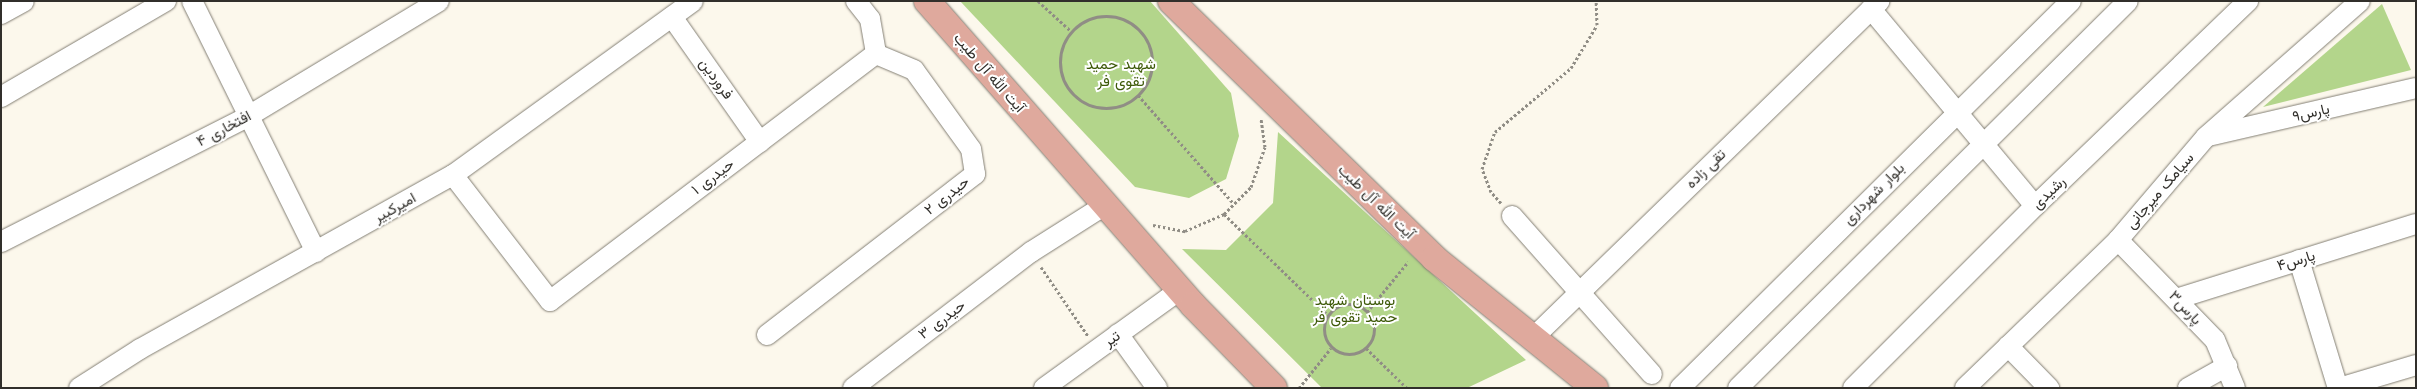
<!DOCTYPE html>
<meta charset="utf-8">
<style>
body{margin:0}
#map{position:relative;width:2417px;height:389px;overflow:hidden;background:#fcf8ec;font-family:"Work Sans",Vazirmatn,sans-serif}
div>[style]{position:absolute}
.green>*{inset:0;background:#b3d58b}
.path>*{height:3px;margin-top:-1.5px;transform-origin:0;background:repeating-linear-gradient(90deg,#908d85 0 2.5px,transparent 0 5px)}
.path>.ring{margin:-1.5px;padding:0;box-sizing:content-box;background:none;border:3px solid #908d85;border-radius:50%}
.roads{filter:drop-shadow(0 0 1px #837f74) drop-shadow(0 0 1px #837f74)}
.minor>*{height:20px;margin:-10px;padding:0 10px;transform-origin:10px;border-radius:10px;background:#fff}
.major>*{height:26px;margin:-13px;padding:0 13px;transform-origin:13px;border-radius:13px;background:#dfa99d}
span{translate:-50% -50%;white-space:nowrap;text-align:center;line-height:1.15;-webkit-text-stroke:4px #fff;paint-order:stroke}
.park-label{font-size:15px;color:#3e5a09}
.street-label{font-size:15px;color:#312f2b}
.frame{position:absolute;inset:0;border:2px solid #312f2b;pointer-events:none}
</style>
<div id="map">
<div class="green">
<div style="clip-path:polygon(960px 1px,1150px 1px,1231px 93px,1239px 136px,1226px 179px,1189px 198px,1135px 187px)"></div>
<div style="clip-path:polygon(2382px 4px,2411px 70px,2263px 107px)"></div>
<div style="clip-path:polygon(1278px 132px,1526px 360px,1467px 388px,1322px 388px,1182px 249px,1226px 250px,1273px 203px)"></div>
</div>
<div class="path">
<div style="left:1038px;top:1px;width:45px;rotate:42.3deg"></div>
<div class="ring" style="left:1060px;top:16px;width:89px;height:89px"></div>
<div style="left:1138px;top:95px;width:145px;rotate:48.6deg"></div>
<div style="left:1501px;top:203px;width:15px;rotate:-132deg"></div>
<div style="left:1491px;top:192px;width:25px;rotate:-111deg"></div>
<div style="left:1482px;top:169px;width:39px;rotate:-71deg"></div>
<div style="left:1495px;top:132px;width:99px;rotate:-40.1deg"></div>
<div style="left:1571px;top:68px;width:50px;rotate:-58.8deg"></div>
<div style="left:1597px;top:25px;width:24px;rotate:-92deg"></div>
<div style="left:1224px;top:214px;width:144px;rotate:44.2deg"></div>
<div style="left:1153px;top:225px;width:33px;rotate:11deg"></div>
<div style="left:1185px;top:231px;width:43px;rotate:-23.6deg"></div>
<div style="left:1224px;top:214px;width:38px;rotate:-45deg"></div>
<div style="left:1251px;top:187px;width:42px;rotate:-70.7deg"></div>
<div style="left:1265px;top:147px;width:28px;rotate:-98deg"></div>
<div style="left:1041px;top:267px;width:83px;rotate:55.7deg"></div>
<div class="ring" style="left:1324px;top:304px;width:47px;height:47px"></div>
<div style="left:1367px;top:312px;width:65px;rotate:-50.6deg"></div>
<div style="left:1366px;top:348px;width:57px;rotate:44.3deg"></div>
<div style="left:1299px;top:388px;width:51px;rotate:-51.3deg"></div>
</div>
<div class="roads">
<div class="minor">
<div style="left:192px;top:1px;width:280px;rotate:63.7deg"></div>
<div style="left:856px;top:1px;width:23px;rotate:52deg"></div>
<div style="left:870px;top:19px;width:36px;rotate:80deg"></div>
<div style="left:1871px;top:9px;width:256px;rotate:50.2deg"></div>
<div style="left:1px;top:14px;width:26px;rotate:-29deg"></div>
<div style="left:672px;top:17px;width:153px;rotate:54.9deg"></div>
<div style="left:1px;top:97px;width:191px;rotate:-30.2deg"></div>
<div style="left:2208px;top:136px;width:213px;rotate:-13deg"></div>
<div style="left:453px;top:175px;width:159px;rotate:52.4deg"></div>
<div style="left:550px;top:301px;width:409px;rotate:-37.2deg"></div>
<div style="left:1512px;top:216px;width:211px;rotate:48.5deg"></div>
<div style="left:2118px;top:240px;width:139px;rotate:45.9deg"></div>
<div style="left:2215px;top:340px;width:52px;rotate:67.4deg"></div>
<div style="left:1px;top:242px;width:276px;rotate:-26.9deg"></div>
<div style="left:247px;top:117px;width:224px;rotate:-31.1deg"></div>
<div style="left:2299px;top:260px;width:134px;rotate:73.1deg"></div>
<div style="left:2176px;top:299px;width:251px;rotate:-17.4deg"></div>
<div style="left:1118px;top:334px;width:67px;rotate:54.2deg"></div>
<div style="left:767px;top:335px;width:263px;rotate:-37.7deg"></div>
<div style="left:975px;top:174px;width:25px;rotate:-99deg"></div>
<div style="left:971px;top:149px;width:97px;rotate:-125.8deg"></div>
<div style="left:914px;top:70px;width:41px;rotate:-157.2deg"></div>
<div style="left:1534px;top:337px;width:482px;rotate:-44.2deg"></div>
<div style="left:2008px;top:346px;width:59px;rotate:45.7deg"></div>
<div style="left:79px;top:388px;width:72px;rotate:-32.6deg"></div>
<div style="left:140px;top:349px;width:358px;rotate:-29.1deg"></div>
<div style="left:453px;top:175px;width:296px;rotate:-35.9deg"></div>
<div style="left:853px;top:388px;width:224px;rotate:-37.4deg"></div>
<div style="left:1031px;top:252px;width:88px;rotate:-32.4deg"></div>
<div style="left:1044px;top:388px;width:168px;rotate:-35.8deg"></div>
<div style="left:1680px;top:388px;width:550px;rotate:-44.71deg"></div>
<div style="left:1738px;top:388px;width:549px;rotate:-44.78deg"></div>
<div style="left:1853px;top:388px;width:257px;rotate:-45deg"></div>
<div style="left:2035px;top:206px;width:296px;rotate:-43.9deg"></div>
<div style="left:1965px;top:388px;width:213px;rotate:-44deg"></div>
<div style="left:2118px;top:240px;width:135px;rotate:-49.5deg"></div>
<div style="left:2206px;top:137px;width:205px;rotate:-41.4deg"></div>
<div style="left:2188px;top:388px;width:45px;rotate:-29.4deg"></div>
<div style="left:2339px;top:388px;width:80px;rotate:-16.6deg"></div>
</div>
<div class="major">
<div style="left:927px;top:1px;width:404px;rotate:48.8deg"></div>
<div style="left:1193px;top:305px;width:116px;rotate:45.7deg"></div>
<div style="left:1171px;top:1px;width:368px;rotate:44.3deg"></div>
<div style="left:1434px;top:258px;width:207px;rotate:38.9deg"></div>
</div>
</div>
<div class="park-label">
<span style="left:1121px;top:73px">شهید حمید<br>تقوی فر</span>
<span style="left:1355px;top:309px">بوستان شهید<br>حمید تقوی فر</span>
</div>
<div class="street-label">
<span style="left:989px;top:73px;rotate:49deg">آیت الله آل طیب</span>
<span style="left:716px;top:79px;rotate:54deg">فروردین</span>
<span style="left:2311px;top:113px;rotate:-13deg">پارس۹</span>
<span style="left:224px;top:129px;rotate:-28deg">افتخاری ۴</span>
<span style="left:1706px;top:169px;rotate:-44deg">تقی زاده</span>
<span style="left:713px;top:177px;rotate:-37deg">حیدری ۱</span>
<span style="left:2160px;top:191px;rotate:-49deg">سیامک میرجانی</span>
<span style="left:2049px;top:193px;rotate:-44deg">رشیدی</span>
<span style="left:1874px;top:194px;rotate:-45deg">بلوار شهرداری</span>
<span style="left:947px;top:196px;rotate:-38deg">حیدری ۲</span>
<span style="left:1376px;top:202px;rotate:44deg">آیت الله آل طیب</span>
<span style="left:395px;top:208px;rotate:-29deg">امیرکبیر</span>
<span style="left:2296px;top:261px;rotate:-17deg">پارس۴</span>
<span style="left:2185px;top:308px;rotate:47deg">پارس۳</span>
<span style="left:942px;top:320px;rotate:-37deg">حیدری ۳</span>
<span style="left:1112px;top:339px;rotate:-36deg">تیر</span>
</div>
<div class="frame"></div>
</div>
